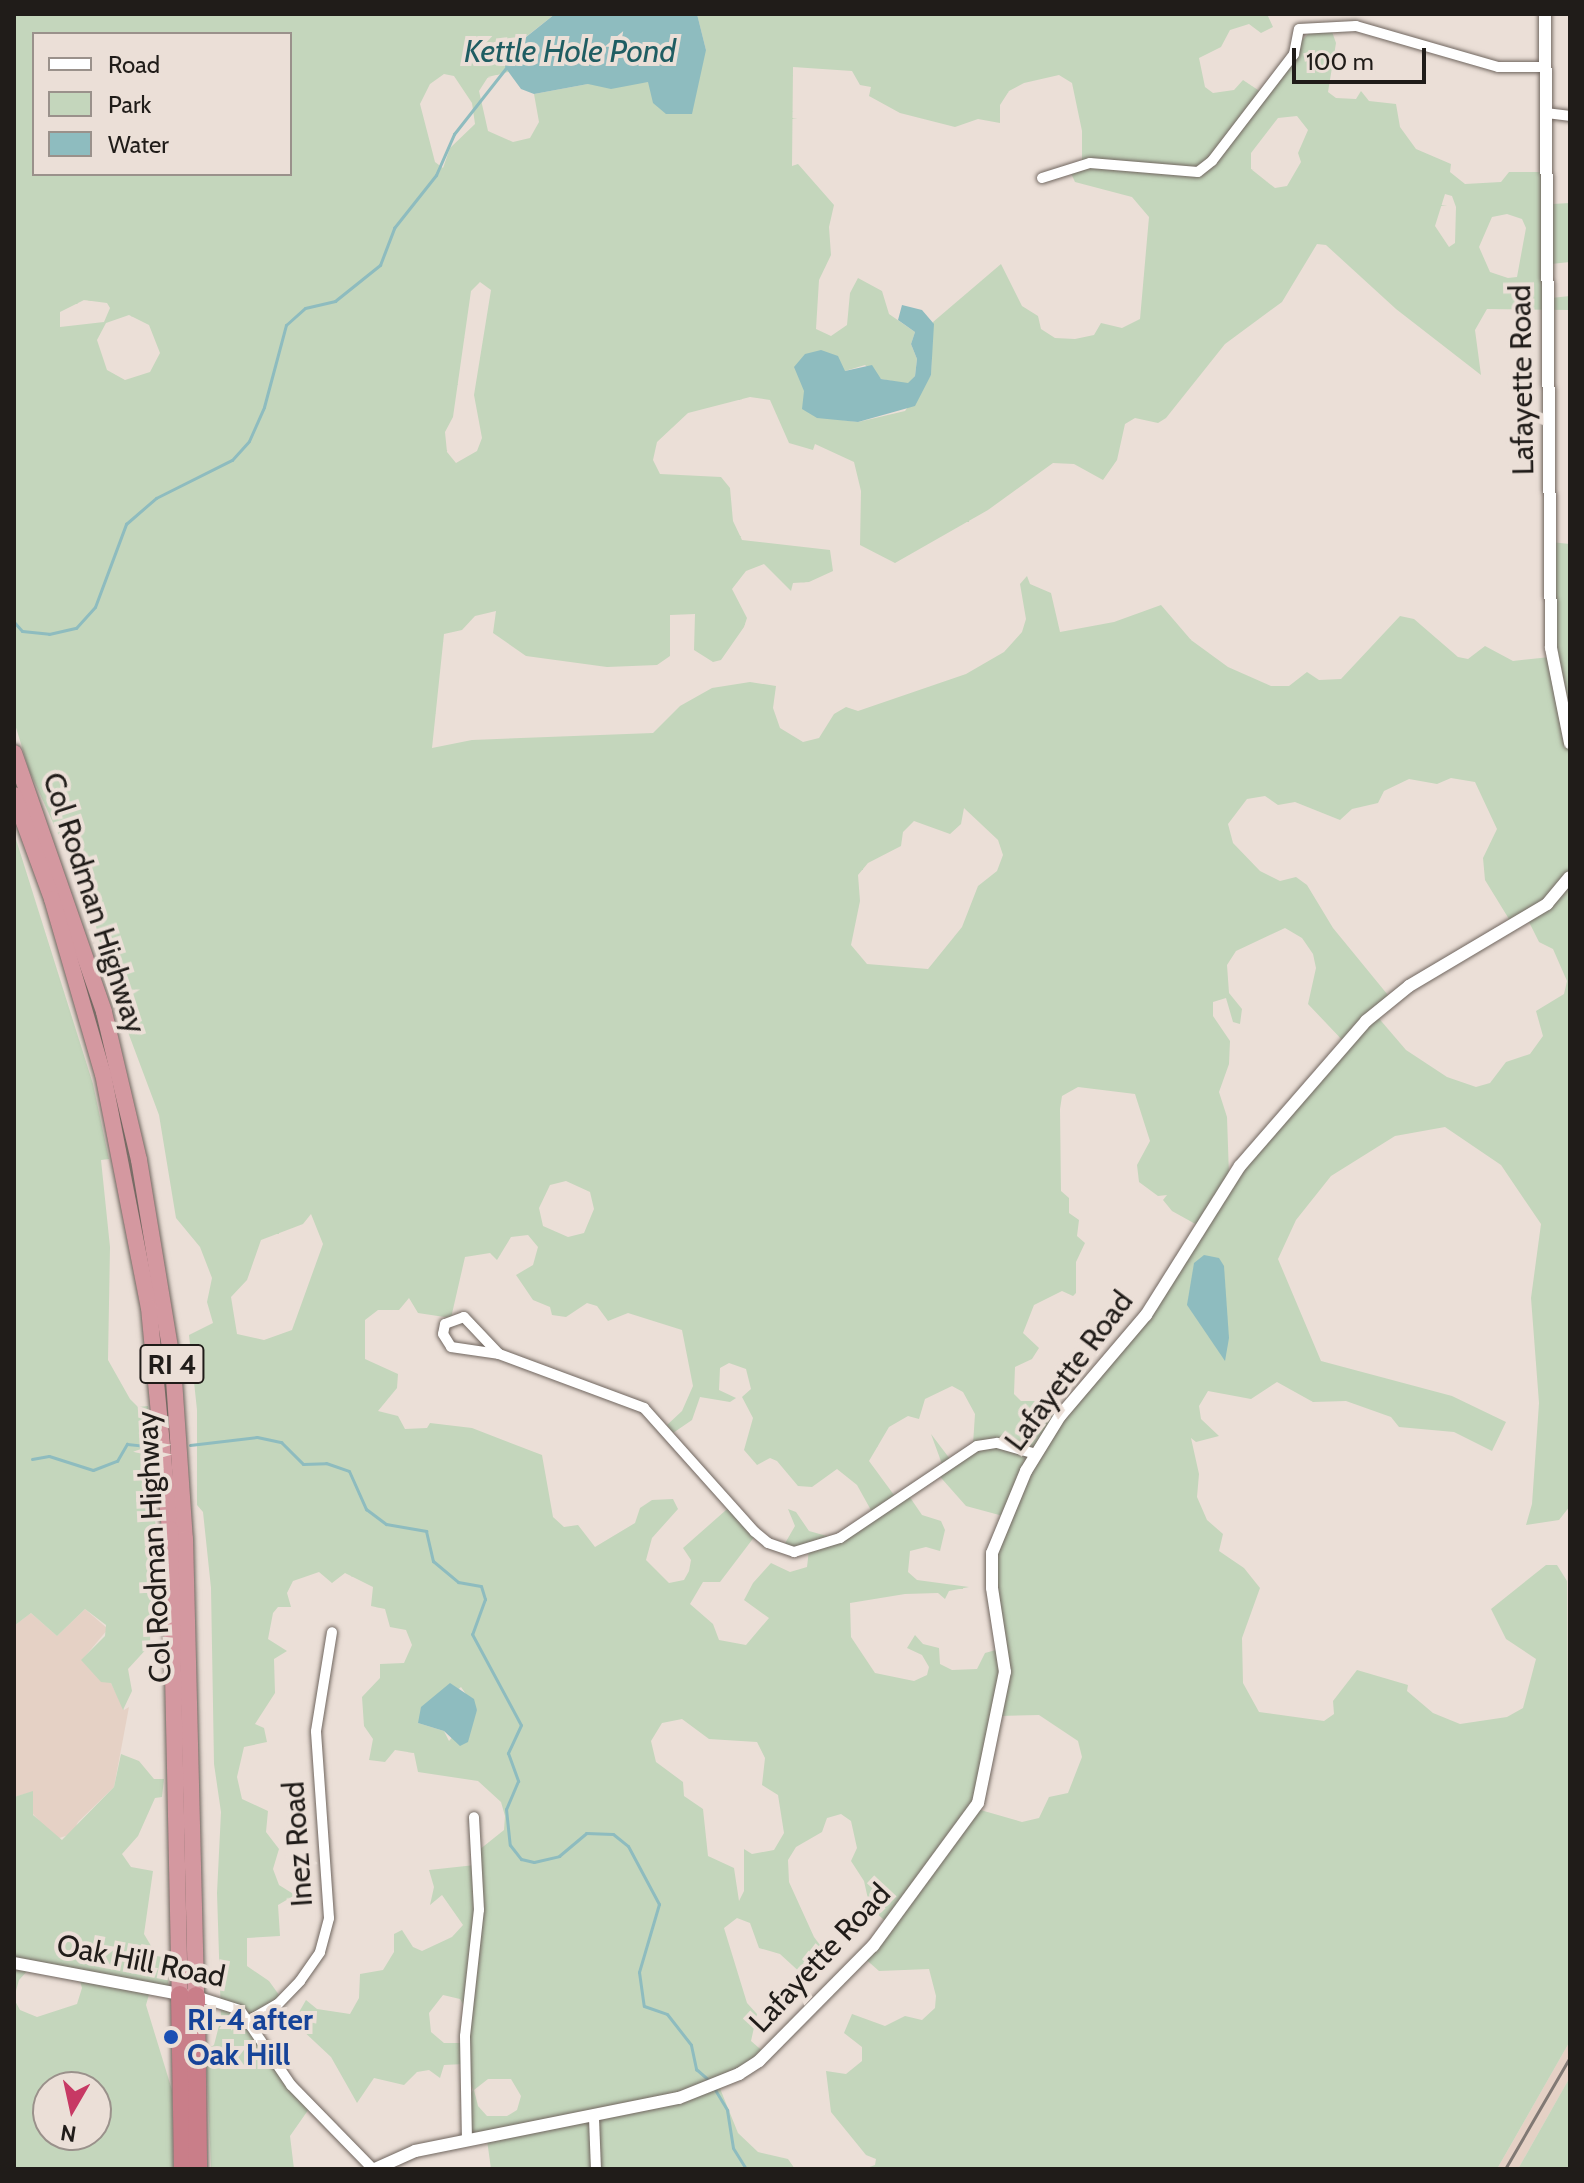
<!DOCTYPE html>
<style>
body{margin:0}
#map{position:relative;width:1584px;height:2183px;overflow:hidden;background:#ebdfd7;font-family:Cabin,sans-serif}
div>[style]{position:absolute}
.built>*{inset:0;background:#e5d1c5}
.green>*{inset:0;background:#c4d6bc}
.water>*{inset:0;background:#8ebcbf}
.stream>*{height:3px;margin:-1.5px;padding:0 1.5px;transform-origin:1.5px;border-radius:1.5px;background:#8ebcbf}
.roads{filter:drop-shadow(0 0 2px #70665f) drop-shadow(0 0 2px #70665f)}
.minor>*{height:10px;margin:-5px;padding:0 5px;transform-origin:5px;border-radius:5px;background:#fff}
.tertiary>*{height:12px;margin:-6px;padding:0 6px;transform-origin:6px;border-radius:6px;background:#fff}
.trunk>*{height:16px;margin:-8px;padding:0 8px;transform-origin:8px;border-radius:8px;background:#d498a0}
.motorway>*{height:18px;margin:-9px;padding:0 9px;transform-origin:9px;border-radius:9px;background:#c97e89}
.rail>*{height:3px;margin:-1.5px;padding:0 1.5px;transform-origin:1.5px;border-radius:1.5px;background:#817974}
.dots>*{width:22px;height:22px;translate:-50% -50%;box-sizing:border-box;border:4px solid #ebdfd7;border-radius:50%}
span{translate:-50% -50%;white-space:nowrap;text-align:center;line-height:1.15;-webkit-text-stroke:8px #ebdfd7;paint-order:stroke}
.shield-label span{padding:2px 6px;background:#ebdfd7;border:2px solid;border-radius:6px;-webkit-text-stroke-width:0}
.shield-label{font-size:28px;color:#201c19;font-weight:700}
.street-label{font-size:30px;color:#201c19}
.transit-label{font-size:30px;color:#164399;font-weight:700}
.left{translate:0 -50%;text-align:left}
.water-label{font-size:32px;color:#1f5d62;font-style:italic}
.frame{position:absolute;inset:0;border:16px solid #201c19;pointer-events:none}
.legend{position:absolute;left:32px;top:32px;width:260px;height:144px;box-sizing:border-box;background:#ebdfd7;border:2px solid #9a918b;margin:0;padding:10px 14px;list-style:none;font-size:24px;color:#201c19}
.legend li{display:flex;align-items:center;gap:16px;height:40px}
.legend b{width:40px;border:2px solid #9a918b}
.north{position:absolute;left:32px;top:2071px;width:80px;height:80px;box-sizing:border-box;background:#ebdfd7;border:2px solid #9a918b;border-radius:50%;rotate:189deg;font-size:22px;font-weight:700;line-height:32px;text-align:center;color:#201c19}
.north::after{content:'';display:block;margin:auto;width:28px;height:36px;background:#c73964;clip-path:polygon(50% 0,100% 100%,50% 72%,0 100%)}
.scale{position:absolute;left:1292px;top:48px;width:134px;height:36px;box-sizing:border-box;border:4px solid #201c19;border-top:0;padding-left:10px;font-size:24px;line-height:28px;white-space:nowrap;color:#201c19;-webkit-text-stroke:6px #ebdfd7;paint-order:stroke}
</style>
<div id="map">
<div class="built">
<div style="clip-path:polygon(85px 1609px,108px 1629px,82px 1660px,111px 1683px,124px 1710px,129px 1707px,114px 1787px,78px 1822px,72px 1834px,56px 1839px,33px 1814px,32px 1792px,14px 1797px,14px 1626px,31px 1613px,57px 1636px)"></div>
<div style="clip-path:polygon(1570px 2041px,1570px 2077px,1518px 2169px,1497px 2169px)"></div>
</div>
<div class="green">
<div style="clip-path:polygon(evenodd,14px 14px,555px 14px,518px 43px,508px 72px,488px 77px,479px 91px,488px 131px,513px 142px,530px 138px,539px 122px,534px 94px,588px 84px,649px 82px,706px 50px,697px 14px,1267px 14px,1273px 27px,1261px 33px,1249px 24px,1230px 30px,1221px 47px,1199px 58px,1205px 87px,1213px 93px,1234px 90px,1243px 80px,1261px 92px,1298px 44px,1315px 27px,1329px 23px,1336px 43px,1328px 92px,1336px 98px,1356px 99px,1361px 91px,1369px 101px,1396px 104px,1400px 127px,1416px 149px,1451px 164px,1450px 172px,1465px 184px,1501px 182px,1509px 172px,1550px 172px,1552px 204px,1570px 203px,1570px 262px,1551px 264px,1551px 298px,1570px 296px,1570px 310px,1487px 309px,1475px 330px,1481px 375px,1396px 309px,1326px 245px,1317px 244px,1282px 302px,1225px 344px,1166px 418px,1158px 423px,1135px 418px,1125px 424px,1117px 460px,1103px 480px,1074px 464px,1053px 463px,988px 510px,895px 563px,860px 545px,861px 491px,854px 462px,815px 444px,813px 450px,789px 443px,770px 400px,750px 397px,688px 413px,657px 442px,653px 460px,660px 474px,721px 477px,730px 488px,733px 521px,742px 540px,830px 550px,833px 571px,809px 582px,793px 583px,791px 591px,764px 564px,746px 571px,732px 589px,747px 618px,744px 627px,721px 660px,713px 662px,694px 650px,695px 614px,670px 615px,670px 656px,657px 665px,607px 667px,526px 656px,493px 633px,496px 611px,475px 616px,462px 630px,444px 634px,432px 748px,472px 740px,653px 733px,680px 706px,712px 688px,750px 682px,776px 686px,773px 708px,780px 728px,803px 742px,819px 738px,834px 714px,846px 707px,858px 711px,966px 674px,1004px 652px,1022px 632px,1026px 619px,1020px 584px,1027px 576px,1030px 584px,1051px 593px,1060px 632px,1114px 622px,1161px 605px,1191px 640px,1228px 667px,1271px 686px,1289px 686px,1307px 672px,1319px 680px,1341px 679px,1400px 616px,1414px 619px,1458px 657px,1468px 659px,1485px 646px,1513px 661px,1550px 657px,1550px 542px,1570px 544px,1570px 1506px,1559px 1520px,1526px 1525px,1532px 1504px,1539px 1403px,1531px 1298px,1541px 1224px,1501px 1165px,1445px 1127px,1395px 1136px,1331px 1176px,1296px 1220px,1278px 1259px,1321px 1361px,1452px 1396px,1506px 1422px,1492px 1451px,1454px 1432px,1399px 1427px,1391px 1417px,1346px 1401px,1313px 1402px,1277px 1382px,1251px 1399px,1208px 1391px,1199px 1406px,1201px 1419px,1219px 1436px,1196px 1442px,1191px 1438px,1199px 1474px,1197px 1497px,1207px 1520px,1223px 1534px,1219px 1551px,1244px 1568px,1260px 1588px,1242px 1638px,1243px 1683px,1259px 1712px,1324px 1721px,1334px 1714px,1333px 1701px,1357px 1670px,1408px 1685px,1407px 1691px,1433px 1713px,1460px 1724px,1507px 1717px,1523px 1708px,1536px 1659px,1506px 1639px,1491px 1609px,1546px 1565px,1557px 1565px,1567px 1581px,1570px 2041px,1497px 2169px,864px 2169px,875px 2165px,876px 2159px,866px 2155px,831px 2112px,826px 2071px,846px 2074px,862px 2061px,862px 2047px,844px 2033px,852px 2014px,885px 2026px,905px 2016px,922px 2020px,935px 2008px,936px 1996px,929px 1969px,879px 1971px,862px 1956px,889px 1924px,870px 1908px,864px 1881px,851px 1861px,857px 1848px,851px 1821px,841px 1814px,827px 1818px,822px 1832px,796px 1847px,788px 1860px,789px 1882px,814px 1937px,832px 1961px,825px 1971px,804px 1976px,780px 1954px,759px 1948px,750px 1923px,737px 1918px,724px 1928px,747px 2003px,757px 2014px,751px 2041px,765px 2053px,719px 2086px,738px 2133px,758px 2152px,788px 2159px,795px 2169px,491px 2169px,487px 2140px,472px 2141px,466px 2102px,473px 2090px,464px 2064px,444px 2065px,440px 2078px,429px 2070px,417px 2072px,404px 2085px,374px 2078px,357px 2103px,331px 2057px,299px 2027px,298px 2014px,306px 2000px,317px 2009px,350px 2014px,359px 1998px,360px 1974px,383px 1970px,394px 1952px,394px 1934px,402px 1930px,413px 1947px,422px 1951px,452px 1937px,463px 1925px,442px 1895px,430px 1905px,434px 1887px,429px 1870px,475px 1865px,474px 1854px,504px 1830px,505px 1816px,501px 1802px,478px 1781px,418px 1772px,414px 1753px,395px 1750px,385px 1762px,369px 1760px,373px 1739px,364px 1726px,362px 1697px,380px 1678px,380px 1664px,404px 1663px,412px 1645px,406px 1630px,390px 1627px,385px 1609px,371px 1606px,373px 1587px,345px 1573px,332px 1583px,319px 1572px,293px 1581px,287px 1593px,291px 1607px,278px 1607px,273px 1613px,268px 1639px,287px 1651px,274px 1659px,275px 1693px,255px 1724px,264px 1728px,267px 1742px,244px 1747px,237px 1777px,242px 1799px,268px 1811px,266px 1832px,279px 1849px,273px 1869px,279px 1885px,295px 1895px,278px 1905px,280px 1936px,247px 1938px,247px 1966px,269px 1981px,282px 1999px,250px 2021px,311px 2106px,290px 2136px,294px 2169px,211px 2169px,206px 2050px,214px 2045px,221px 2018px,217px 1893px,221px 1812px,214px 1764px,211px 1588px,203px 1512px,197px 1505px,197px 1410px,189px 1335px,213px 1323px,207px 1302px,212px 1278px,200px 1247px,176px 1218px,159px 1115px,110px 984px,91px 906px,29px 770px,14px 721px,14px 14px,34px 34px,290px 34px,290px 174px,34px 174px,34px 34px,14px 14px,793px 67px,852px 71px,860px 85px,871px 87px,869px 96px,900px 113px,955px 127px,978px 119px,1000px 123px,1000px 105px,1009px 91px,1024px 83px,1059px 75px,1072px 83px,1082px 131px,1082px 160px,1068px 167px,1075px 182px,1132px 197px,1149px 217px,1140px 319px,1122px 328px,1101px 323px,1094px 335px,1075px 339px,1055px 338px,1041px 329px,1038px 316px,1022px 306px,1001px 264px,933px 322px,931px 375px,905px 411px,858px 422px,819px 417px,804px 391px,845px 371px,865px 365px,881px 379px,908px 384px,915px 376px,917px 359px,911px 344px,915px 332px,889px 314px,882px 291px,858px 278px,850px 293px,847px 325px,831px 336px,816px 329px,819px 280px,831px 255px,829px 227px,834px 205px,798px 164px,792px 166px,793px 67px,14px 14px,444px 74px,454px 76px,472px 103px,475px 124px,450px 148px,443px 168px,435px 162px,420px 104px,430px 84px,444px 74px,14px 14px,1297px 116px,1308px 130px,1298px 153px,1301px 162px,1287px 186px,1275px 188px,1251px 169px,1251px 153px,1278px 118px,1297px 116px,14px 14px,1445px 194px,1452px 196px,1456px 207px,1455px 243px,1449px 247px,1435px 226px,1445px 194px,14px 14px,1507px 214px,1522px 219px,1526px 228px,1517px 277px,1508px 278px,1490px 272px,1479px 247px,1492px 217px,1507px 214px,14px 14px,480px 282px,491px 290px,474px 395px,482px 438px,477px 451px,456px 463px,447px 452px,445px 432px,453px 417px,471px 291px,480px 282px,14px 14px,84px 300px,107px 303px,110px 308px,104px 322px,60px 327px,60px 312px,84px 300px,14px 14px,129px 315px,149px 325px,160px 353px,150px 372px,125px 380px,107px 370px,97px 340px,106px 323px,129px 315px,14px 14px,1451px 778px,1475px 782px,1497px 829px,1483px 858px,1485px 880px,1512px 924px,1528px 920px,1539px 942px,1553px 949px,1567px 981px,1564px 994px,1536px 1011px,1543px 1036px,1530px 1054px,1506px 1062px,1490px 1083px,1476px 1087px,1447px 1077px,1406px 1050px,1376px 1015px,1392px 1000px,1333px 928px,1307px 885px,1296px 877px,1280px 881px,1260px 871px,1233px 843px,1228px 824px,1247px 799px,1265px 796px,1278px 805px,1295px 802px,1340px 820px,1352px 809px,1378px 803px,1384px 791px,1409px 779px,1437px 784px,1451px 778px,14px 14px,964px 808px,998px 840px,1003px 855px,997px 871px,978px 886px,962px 927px,928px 969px,867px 964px,851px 945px,860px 901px,858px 875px,868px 863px,901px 846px,903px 832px,914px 821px,950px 834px,961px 824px,964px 808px,14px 14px,1285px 928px,1302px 938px,1313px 954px,1316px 968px,1308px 1004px,1346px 1044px,1229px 1175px,1227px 1117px,1219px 1092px,1229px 1064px,1230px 1041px,1213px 1016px,1213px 1002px,1226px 998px,1233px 1022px,1240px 1024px,1242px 1009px,1229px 993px,1227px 965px,1236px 951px,1285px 928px,14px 14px,1078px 1087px,1135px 1094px,1150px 1141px,1137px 1165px,1139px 1182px,1158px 1196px,1167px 1195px,1163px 1200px,1172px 1211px,1199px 1226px,1120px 1351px,1062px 1413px,1044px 1401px,1021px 1401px,1014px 1394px,1015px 1367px,1032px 1359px,1039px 1348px,1023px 1333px,1034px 1305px,1062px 1291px,1073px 1296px,1076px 1293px,1076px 1262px,1085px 1243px,1077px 1236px,1079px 1220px,1069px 1213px,1069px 1198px,1061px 1191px,1060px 1109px,1062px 1096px,1078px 1087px,14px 14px,566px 1181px,590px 1192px,594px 1209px,584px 1233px,568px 1237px,543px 1226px,539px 1208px,550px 1185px,566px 1181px,14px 14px,311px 1214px,323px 1244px,292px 1330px,264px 1340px,237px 1334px,231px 1297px,247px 1280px,261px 1240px,303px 1224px,311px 1214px,14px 14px,528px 1235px,538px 1247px,533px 1265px,516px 1275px,533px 1300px,550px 1307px,552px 1315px,566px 1317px,587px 1303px,597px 1306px,608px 1321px,628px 1313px,682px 1330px,693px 1386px,682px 1411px,667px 1425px,673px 1433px,692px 1420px,700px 1397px,730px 1402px,736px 1398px,719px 1390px,720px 1368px,729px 1363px,746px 1369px,751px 1389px,742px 1397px,753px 1418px,744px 1450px,757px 1465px,770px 1458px,777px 1461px,798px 1486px,812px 1487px,837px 1469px,857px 1485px,872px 1512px,834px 1538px,809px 1531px,796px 1512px,788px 1509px,795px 1526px,784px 1545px,809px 1550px,807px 1567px,790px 1572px,771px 1563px,753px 1583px,744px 1600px,769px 1618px,746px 1645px,719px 1640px,713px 1624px,690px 1604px,703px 1582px,720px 1582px,758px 1532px,734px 1503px,683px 1548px,691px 1560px,689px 1571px,684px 1580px,669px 1583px,646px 1560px,652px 1538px,678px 1509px,673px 1499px,652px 1500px,640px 1508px,635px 1523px,595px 1547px,578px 1525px,564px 1527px,553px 1517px,542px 1455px,472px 1428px,430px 1423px,427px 1428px,405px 1429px,398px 1416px,378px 1411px,397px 1388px,398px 1374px,365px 1359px,365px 1320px,378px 1310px,399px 1310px,409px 1298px,418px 1313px,451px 1318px,465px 1257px,490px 1253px,497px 1260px,511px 1237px,528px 1235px,14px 14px,952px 1386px,963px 1392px,975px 1414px,973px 1444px,950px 1459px,931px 1434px,942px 1464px,935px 1471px,966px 1506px,1003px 1516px,992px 1590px,1003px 1648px,985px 1653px,977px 1669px,952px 1670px,940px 1664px,939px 1648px,923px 1644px,915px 1635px,907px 1648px,922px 1655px,929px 1667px,927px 1675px,914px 1681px,875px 1673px,851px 1637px,850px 1603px,905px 1594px,938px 1593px,945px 1599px,949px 1591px,969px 1587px,917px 1580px,908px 1572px,910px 1551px,926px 1547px,940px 1551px,945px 1530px,941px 1521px,922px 1515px,905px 1490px,894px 1495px,869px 1461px,889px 1427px,908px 1416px,919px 1419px,925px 1399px,952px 1386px,14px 14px,461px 1687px,477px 1710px,449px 1741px,444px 1731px,418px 1723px,461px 1687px,14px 14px,1039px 1715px,1078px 1741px,1082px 1757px,1068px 1793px,1049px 1797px,1039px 1818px,1022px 1822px,977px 1809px,999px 1716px,1039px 1715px,14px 14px,682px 1719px,709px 1739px,757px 1742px,765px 1758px,762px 1785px,778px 1795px,784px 1833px,774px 1850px,752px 1854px,744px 1849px,744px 1891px,739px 1901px,734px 1868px,708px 1856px,703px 1809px,684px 1796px,683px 1782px,656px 1762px,651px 1741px,662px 1723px,682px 1719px,14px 14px,443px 1995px,460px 1999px,467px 2011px,463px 2043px,444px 2043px,431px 2032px,429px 2013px,443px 1995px,14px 14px,488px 2079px,511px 2079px,521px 2096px,517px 2110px,507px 2116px,487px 2116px,478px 2106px,474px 2090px,488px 2079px)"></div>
<div style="clip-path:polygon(14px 833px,93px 1084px,109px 1159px,101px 1160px,110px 1247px,108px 1360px,130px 1399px,138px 1407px,148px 1406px,160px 1596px,151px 1599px,150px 1645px,128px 1669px,132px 1691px,123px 1710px,111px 1683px,101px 1682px,81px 1660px,105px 1636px,106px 1625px,85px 1609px,57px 1636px,31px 1613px,14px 1626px)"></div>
<div style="clip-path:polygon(evenodd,121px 1754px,139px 1761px,154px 1779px,164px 1779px,162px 1797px,155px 1798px,138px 1836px,122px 1854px,131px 1867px,153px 1871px,144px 1934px,157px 1956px,167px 1958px,169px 1993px,150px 1991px,146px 2005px,172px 2090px,173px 2169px,14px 2169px,14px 1999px,20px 2010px,37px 2017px,77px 2004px,82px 1988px,79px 1978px,31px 1967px,19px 1980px,14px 1998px,14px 1797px,33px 1791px,33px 1815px,62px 1840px,114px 1787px,121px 1754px,48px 2087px,96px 2087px,96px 2135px,48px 2135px,48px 2087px)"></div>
<div style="clip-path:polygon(1570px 2077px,1570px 2169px,1518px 2169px)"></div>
</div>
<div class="water">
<div style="clip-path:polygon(555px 14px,697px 14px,706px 50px,692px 114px,666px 114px,653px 103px,648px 82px,611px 89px,588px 84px,534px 94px,521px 89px,505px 67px,511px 49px)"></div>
<div style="clip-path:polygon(902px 305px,922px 310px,934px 324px,931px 375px,915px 406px,858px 422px,817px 418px,802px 409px,804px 391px,794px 367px,805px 354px,821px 350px,838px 356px,845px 371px,872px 365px,881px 379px,908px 383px,915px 376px,917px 359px,911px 344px,915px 332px,898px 320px)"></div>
<div style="clip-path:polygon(1204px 1255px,1219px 1258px,1224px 1266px,1229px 1338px,1225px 1361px,1187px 1305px,1194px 1263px)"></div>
<div style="clip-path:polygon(450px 1683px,474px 1699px,477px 1710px,468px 1742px,460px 1746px,444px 1731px,418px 1723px,421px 1707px)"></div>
</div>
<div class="stream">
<div style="left:14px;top:622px;width:12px;rotate:48deg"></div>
<div style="left:22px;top:631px;width:27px;rotate:6deg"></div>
<div style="left:49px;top:634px;width:28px;rotate:-13deg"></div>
<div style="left:76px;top:628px;width:28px;rotate:-48deg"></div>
<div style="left:95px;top:607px;width:89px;rotate:-69.5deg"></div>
<div style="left:126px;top:524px;width:40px;rotate:-41deg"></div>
<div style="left:156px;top:498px;width:85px;rotate:-26.6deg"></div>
<div style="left:232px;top:460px;width:25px;rotate:-48deg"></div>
<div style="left:249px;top:441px;width:37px;rotate:-66deg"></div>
<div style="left:264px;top:407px;width:85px;rotate:-75deg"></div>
<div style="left:286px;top:325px;width:25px;rotate:-42deg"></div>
<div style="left:305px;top:308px;width:31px;rotate:-13deg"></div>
<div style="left:335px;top:301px;width:58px;rotate:-38.7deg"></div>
<div style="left:380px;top:265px;width:40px;rotate:-69deg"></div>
<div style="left:394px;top:228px;width:68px;rotate:-51.6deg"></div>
<div style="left:436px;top:175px;width:45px;rotate:-66.3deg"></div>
<div style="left:454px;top:134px;width:84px;rotate:-51.8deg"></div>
<div style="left:190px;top:1445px;width:67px;rotate:-6.8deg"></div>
<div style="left:257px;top:1437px;width:25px;rotate:12deg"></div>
<div style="left:281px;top:1442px;width:31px;rotate:45deg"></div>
<div style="left:303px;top:1464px;width:23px;rotate:-2deg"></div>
<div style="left:326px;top:1463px;width:24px;rotate:19deg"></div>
<div style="left:349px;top:1471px;width:42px;rotate:65.9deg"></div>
<div style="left:366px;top:1509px;width:25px;rotate:37deg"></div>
<div style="left:386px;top:1524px;width:41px;rotate:9.9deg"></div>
<div style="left:426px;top:1531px;width:31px;rotate:77deg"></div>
<div style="left:433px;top:1561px;width:33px;rotate:40deg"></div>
<div style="left:458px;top:1582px;width:23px;rotate:10deg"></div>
<div style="left:481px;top:1586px;width:14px;rotate:73deg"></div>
<div style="left:485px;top:1599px;width:37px;rotate:110deg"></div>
<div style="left:472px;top:1634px;width:103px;rotate:61.7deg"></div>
<div style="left:521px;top:1725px;width:31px;rotate:115deg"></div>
<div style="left:508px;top:1753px;width:30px;rotate:70deg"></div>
<div style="left:518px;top:1781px;width:30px;rotate:113deg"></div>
<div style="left:506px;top:1809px;width:36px;rotate:84deg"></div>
<div style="left:510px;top:1845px;width:18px;rotate:52deg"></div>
<div style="left:521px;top:1859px;width:13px;rotate:13deg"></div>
<div style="left:534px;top:1862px;width:26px;rotate:-13deg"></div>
<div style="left:559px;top:1856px;width:35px;rotate:-40deg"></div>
<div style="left:586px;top:1833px;width:27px;rotate:2deg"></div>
<div style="left:613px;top:1834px;width:19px;rotate:39deg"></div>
<div style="left:628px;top:1846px;width:66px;rotate:61.9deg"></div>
<div style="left:659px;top:1904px;width:71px;rotate:106.4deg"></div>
<div style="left:639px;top:1972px;width:34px;rotate:82deg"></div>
<div style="left:644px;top:2006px;width:24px;rotate:19deg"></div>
<div style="left:667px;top:2014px;width:39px;rotate:52deg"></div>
<div style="left:691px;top:2045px;width:25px;rotate:78deg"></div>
<div style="left:696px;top:2069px;width:20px;rotate:41deg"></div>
<div style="left:32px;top:1459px;width:17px;rotate:-10deg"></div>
<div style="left:49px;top:1456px;width:46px;rotate:17.7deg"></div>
<div style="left:93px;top:1470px;width:26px;rotate:-21deg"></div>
<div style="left:117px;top:1461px;width:20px;rotate:-60deg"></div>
<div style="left:127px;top:1444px;width:18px;rotate:6deg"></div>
<div style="left:714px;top:2088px;width:26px;rotate:59deg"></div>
<div style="left:727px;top:2110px;width:38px;rotate:81deg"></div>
<div style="left:733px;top:2148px;width:25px;rotate:58deg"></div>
</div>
<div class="roads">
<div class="minor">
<div style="left:1546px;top:113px;width:24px;rotate:7deg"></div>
<div style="left:1042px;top:178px;width:50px;rotate:-17.4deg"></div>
<div style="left:1090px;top:163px;width:108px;rotate:4.8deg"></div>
<div style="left:1198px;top:172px;width:18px;rotate:-38deg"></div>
<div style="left:1212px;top:161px;width:135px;rotate:-52.5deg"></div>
<div style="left:1294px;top:54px;width:25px;rotate:-79deg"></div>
<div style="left:1299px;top:29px;width:57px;rotate:-3deg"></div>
<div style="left:1356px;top:26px;width:148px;rotate:16.1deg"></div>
<div style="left:1498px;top:67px;width:47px"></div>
<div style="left:499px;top:1354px;width:51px;rotate:-133.4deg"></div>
<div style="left:464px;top:1317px;width:20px;rotate:160deg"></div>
<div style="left:445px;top:1324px;width:10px;rotate:101deg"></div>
<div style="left:443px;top:1334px;width:15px;rotate:58deg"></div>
<div style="left:451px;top:1347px;width:49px;rotate:8.3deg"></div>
<div style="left:499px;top:1354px;width:155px;rotate:20.4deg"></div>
<div style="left:644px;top:1408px;width:166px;rotate:48.2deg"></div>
<div style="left:755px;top:1532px;width:17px;rotate:40deg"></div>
<div style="left:768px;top:1543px;width:28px;rotate:19deg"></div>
<div style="left:794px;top:1552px;width:48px;rotate:-16.9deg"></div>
<div style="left:840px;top:1538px;width:165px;rotate:-33.9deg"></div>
<div style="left:977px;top:1446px;width:20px;rotate:-9deg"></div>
<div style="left:997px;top:1443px;width:41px;rotate:15.8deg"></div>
<div style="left:196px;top:1996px;width:46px;rotate:17.7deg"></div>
<div style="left:240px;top:2010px;width:91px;rotate:55.8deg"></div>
<div style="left:291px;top:2085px;width:117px;rotate:45.7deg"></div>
<div style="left:248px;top:2021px;width:34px;rotate:-30deg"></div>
<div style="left:278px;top:2004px;width:32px;rotate:-46deg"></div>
<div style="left:300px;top:1981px;width:35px;rotate:-55deg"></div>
<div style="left:320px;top:1952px;width:35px;rotate:-75deg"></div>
<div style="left:329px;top:1918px;width:187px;rotate:-94deg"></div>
<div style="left:316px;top:1731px;width:100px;rotate:-80.8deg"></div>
<div style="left:594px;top:2118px;width:51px;rotate:87.8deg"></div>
<div style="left:467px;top:2141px;width:105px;rotate:-91.1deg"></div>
<div style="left:465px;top:2036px;width:127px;rotate:-83.7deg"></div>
<div style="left:479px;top:1910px;width:93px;rotate:-93.1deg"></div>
</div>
<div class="tertiary">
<div style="left:1545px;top:14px;width:634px;rotate:89.46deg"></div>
<div style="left:1551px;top:648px;width:97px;rotate:78.7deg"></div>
<div style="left:14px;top:1963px;width:174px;rotate:10.6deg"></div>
<div style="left:375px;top:2169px;width:44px;rotate:-24.2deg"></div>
<div style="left:415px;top:2151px;width:269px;rotate:-11.4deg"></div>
<div style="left:679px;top:2098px;width:65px;rotate:-21.8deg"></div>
<div style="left:739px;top:2074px;width:24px;rotate:-33deg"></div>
<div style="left:759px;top:2061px;width:162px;rotate:-45.3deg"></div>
<div style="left:873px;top:1946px;width:177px;rotate:-53.7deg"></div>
<div style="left:978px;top:1803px;width:134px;rotate:-78.4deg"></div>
<div style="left:1005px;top:1672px;width:85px;rotate:-98.8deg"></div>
<div style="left:992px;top:1588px;width:35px;rotate:-90deg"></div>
<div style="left:992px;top:1553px;width:89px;rotate:-67.5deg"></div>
<div style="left:1026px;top:1471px;width:65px;rotate:-58.3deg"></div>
<div style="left:1060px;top:1416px;width:133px;rotate:-49.6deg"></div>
<div style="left:1146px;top:1315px;width:176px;rotate:-57.8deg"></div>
<div style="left:1240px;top:1166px;width:192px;rotate:-49deg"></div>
<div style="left:1366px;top:1021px;width:55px;rotate:-39.1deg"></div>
<div style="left:1409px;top:986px;width:161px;rotate:-30.7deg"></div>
<div style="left:1547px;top:904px;width:35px;rotate:-50deg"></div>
</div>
<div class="trunk">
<div style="left:14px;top:753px;width:274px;rotate:70.8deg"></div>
<div style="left:104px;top:1012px;width:152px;rotate:76.7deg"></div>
<div style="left:139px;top:1160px;width:208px;rotate:80.6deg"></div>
<div style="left:173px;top:1365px;width:174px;rotate:86.1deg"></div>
<div style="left:185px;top:1539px;width:457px;rotate:88.6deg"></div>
<div style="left:14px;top:795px;width:111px;rotate:69.9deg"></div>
<div style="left:52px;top:899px;width:182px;rotate:73.8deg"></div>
<div style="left:103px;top:1074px;width:238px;rotate:78.9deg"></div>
<div style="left:149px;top:1308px;width:222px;rotate:84.6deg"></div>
<div style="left:170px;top:1529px;width:466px;rotate:88.8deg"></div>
</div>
<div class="motorway">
<div style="left:180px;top:1995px;width:174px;rotate:89deg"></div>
<div style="left:196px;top:1996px;width:173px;rotate:89.3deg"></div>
</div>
</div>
<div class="rail">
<div style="left:1505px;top:2169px;width:129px;rotate:-59.9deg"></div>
</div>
<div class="dots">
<div style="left:171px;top:2037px;background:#1a4fb4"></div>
</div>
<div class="shield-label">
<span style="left:172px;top:1364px">RI 4</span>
</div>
<div class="street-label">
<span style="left:1522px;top:380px;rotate:-91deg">Lafayette Road</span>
<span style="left:94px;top:903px;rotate:72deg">Col Rodman Highway</span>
<span style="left:1069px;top:1371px;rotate:-53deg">Lafayette Road</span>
<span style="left:154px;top:1547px;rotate:-93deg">Col Rodman Highway</span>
<span style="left:298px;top:1844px;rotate:-94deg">Inez Road</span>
<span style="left:820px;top:1958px;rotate:-47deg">Lafayette Road</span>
<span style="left:141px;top:1961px;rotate:11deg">Oak Hill Road</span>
</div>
<div class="transit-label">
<span class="left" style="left:187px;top:2037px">RI-4 after<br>Oak Hill</span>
</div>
<div class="water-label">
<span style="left:570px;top:51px">Kettle Hole Pond</span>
</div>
<div class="frame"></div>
<ul class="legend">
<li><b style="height:10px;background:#fff"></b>Road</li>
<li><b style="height:22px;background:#c4d6bc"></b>Park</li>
<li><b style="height:22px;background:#8ebcbf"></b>Water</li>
</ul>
<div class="north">N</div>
<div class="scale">100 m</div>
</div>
